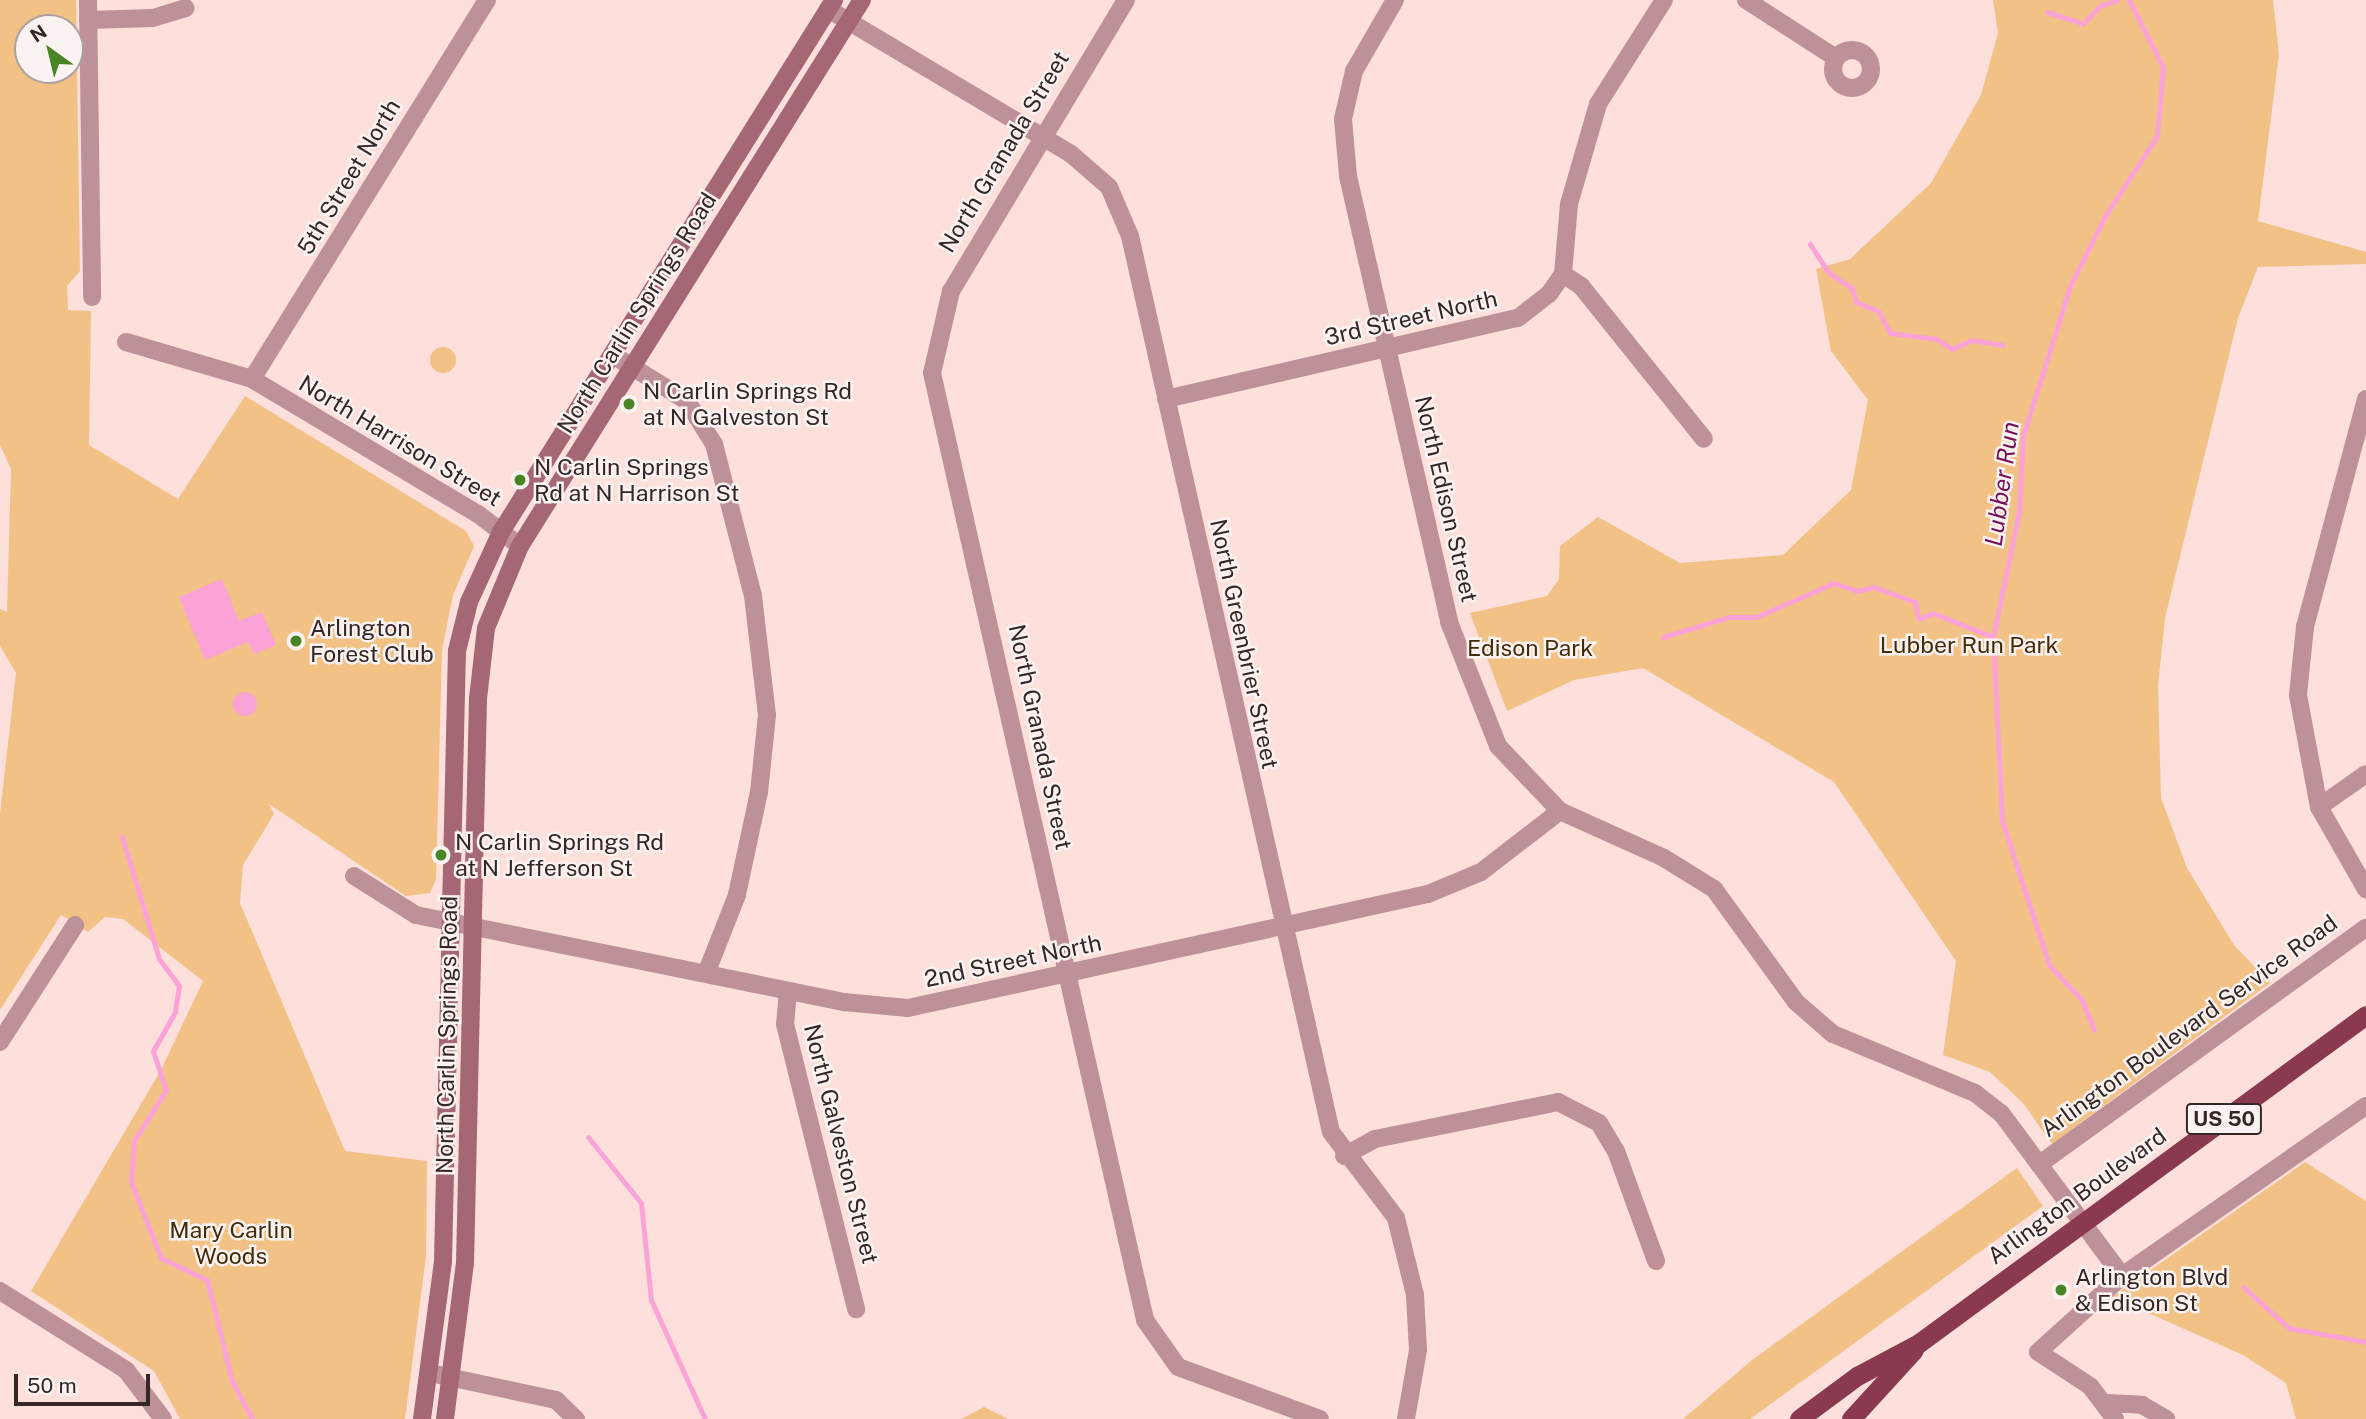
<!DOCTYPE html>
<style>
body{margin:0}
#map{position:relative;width:2366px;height:1419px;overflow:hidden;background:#fde0dc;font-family:"Public Sans",sans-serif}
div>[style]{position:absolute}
.green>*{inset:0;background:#f2c185}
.round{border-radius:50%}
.water>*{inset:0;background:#fba3d6}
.stream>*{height:5px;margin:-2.5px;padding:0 2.5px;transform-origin:2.5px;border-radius:2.5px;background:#fba3d6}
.minor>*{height:18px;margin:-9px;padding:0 9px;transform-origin:9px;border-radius:9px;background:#be9199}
.minor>.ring{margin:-9px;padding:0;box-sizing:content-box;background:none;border:18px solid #be9199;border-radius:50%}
.secondary>*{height:18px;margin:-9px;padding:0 9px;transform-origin:9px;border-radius:9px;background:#a66774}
.trunk>*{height:19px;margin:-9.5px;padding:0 9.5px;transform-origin:9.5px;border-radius:9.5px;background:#8a394e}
.dots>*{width:19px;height:19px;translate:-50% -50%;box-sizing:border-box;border:4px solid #fbf3f2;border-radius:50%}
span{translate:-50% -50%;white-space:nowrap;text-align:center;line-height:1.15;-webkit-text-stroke:5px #fbf3f2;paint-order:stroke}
.shield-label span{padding:2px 5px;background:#fbf3f2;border:2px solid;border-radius:5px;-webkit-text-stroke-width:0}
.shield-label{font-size:21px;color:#342725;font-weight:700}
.street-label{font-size:23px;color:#342725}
.poi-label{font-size:23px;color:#342725}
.left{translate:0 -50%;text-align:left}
.park-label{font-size:23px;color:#452c09}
.water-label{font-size:24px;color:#750f56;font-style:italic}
.north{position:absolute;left:14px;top:14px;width:70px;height:70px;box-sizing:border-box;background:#fbf3f2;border:2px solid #aba1a0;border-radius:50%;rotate:326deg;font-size:19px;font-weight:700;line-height:28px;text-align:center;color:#342725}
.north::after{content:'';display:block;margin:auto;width:24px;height:32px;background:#478525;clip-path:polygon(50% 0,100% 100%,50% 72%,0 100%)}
.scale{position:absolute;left:14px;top:1374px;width:136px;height:32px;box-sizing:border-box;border:4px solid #342725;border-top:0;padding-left:9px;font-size:21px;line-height:24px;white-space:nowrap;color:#342725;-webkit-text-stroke:5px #fbf3f2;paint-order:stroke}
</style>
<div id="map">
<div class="green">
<div style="clip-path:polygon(evenodd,0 0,76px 0,80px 271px,67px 286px,68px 310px,91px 311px,89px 445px,178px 499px,245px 396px,466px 531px,474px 546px,453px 595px,442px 650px,436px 879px,430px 893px,406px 896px,269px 804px,274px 814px,243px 865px,240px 903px,345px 1151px,427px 1161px,426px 1256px,405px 1419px,180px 1419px,154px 1371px,31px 1291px,161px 1070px,203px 981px,123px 919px,105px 917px,88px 932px,61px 915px,0 1010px,0 814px,16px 673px,0 646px,0 609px,7px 612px,11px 469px,0 445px,0 0,28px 28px,70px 28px,70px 70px,28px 70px,28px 28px)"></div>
<div style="clip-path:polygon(1993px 0,2273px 0,2279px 54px,2258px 221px,2366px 252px,2366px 264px,2258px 267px,2238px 318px,2165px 618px,2158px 686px,2161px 798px,2187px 868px,2234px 945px,2270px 983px,2052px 1144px,2023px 1103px,1990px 1072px,1943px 1055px,1956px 961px,1834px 782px,1643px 668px,1574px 680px,1507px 711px,1470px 613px,1547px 596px,1559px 579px,1560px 546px,1598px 517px,1680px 563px,1783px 555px,1851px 490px,1868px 400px,1831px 351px,1816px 269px,1850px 259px,1931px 183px,1981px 95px,1998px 33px)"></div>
<div class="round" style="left:430px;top:347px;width:26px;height:26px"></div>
<div style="clip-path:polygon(2305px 1162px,2366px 1201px,2366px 1419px,2296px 1419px,2286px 1383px,2243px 1355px,2112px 1297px)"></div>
<div style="clip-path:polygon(2017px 1168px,2043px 1206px,1750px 1419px,1683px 1419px,1752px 1360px)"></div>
<div style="clip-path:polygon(984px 1407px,1008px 1419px,961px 1419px)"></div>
</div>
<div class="water">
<div style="clip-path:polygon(222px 579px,239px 621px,262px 612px,276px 645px,254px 654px,248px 642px,205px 660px,179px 597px)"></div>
<div class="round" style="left:233px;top:692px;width:24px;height:24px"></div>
</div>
<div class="stream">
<div style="left:2047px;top:12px;width:38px;rotate:18deg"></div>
<div style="left:2083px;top:24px;width:25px;rotate:-47deg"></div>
<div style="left:2100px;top:6px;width:18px;rotate:-19deg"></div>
<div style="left:1810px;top:244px;width:33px;rotate:57deg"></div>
<div style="left:1828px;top:272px;width:29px;rotate:34deg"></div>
<div style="left:1852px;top:288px;width:15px;rotate:74deg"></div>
<div style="left:1856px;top:302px;width:24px;rotate:22deg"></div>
<div style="left:1878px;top:311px;width:25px;rotate:61deg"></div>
<div style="left:1890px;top:333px;width:47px;rotate:7.3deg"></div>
<div style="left:1937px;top:339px;width:18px;rotate:34deg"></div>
<div style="left:1952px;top:349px;width:21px;rotate:-25deg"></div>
<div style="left:1971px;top:340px;width:32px;rotate:9deg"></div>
<div style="left:1663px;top:637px;width:69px;rotate:-16.9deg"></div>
<div style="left:1729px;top:617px;width:27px"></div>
<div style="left:1756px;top:617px;width:85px;rotate:-23.6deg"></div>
<div style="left:1834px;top:583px;width:24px;rotate:19deg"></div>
<div style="left:1857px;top:591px;width:17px;rotate:-13deg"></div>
<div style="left:1874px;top:587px;width:44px;rotate:20.1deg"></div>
<div style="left:1915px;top:602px;width:17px;rotate:77deg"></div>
<div style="left:1919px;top:619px;width:15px;rotate:-23deg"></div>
<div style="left:1933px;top:613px;width:65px;rotate:21.8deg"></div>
<div style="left:122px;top:837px;width:127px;rotate:73.1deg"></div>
<div style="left:159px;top:959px;width:34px;rotate:53deg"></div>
<div style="left:179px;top:986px;width:26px;rotate:99deg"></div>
<div style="left:175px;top:1012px;width:45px;rotate:119.4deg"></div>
<div style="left:153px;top:1051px;width:41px;rotate:71.6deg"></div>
<div style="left:166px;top:1090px;width:60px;rotate:122.1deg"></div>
<div style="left:134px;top:1141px;width:41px;rotate:94.2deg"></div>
<div style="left:131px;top:1182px;width:82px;rotate:68.5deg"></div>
<div style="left:161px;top:1258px;width:51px;rotate:25.6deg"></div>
<div style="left:207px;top:1280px;width:104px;rotate:76.1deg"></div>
<div style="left:232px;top:1381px;width:43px;rotate:62.2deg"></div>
<div style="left:2094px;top:1030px;width:32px;rotate:-112deg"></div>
<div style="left:2082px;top:1000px;width:48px;rotate:-133.3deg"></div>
<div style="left:2049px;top:965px;width:152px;rotate:-108deg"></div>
<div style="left:2002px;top:820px;width:183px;rotate:-92.8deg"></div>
<div style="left:1993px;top:637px;width:128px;rotate:-78.3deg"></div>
<div style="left:2019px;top:512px;width:76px;rotate:-87deg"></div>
<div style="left:2023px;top:436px;width:157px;rotate:-72.6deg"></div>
<div style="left:2070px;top:286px;width:78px;rotate:-63.4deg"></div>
<div style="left:2105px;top:216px;width:95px;rotate:-57deg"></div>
<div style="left:2157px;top:136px;width:69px;rotate:-85deg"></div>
<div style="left:2163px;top:67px;width:75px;rotate:-116.9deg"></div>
<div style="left:588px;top:1137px;width:85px;rotate:51.2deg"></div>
<div style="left:641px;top:1203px;width:98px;rotate:84.1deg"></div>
<div style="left:651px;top:1300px;width:131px;rotate:65.6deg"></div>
<div style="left:2243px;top:1287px;width:62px;rotate:41.7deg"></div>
<div style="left:2289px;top:1328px;width:78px;rotate:10.3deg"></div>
</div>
<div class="minor">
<div style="left:88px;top:0;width:297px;rotate:89.2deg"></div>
<div style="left:1126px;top:0;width:340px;rotate:121deg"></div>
<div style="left:951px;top:291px;width:84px;rotate:103deg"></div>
<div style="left:932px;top:373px;width:971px;rotate:77.32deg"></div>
<div style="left:1145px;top:1320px;width:57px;rotate:54.9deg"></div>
<div style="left:1178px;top:1367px;width:151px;rotate:20.1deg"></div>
<div style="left:1395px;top:0;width:82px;rotate:120deg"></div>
<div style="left:1354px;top:71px;width:49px;rotate:102.9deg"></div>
<div style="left:1343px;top:119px;width:57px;rotate:85deg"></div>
<div style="left:1348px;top:176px;width:457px;rotate:77.2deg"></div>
<div style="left:1449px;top:622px;width:133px;rotate:68.4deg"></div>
<div style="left:1498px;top:746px;width:90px;rotate:46.4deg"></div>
<div style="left:1560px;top:811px;width:114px;rotate:24.3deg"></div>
<div style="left:1664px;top:858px;width:59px;rotate:31.8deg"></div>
<div style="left:1714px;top:889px;width:140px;rotate:54deg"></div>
<div style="left:1796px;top:1002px;width:49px;rotate:40.9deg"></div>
<div style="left:1833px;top:1034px;width:154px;rotate:22.6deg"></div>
<div style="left:1975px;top:1093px;width:33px;rotate:38deg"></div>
<div style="left:2001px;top:1113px;width:203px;rotate:53.4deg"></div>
<div style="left:1746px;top:0;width:107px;rotate:32.8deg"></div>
<div style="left:828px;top:9px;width:283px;rotate:30.8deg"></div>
<div style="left:1071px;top:154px;width:50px;rotate:41deg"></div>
<div style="left:1109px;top:187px;width:53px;rotate:66.8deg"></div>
<div style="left:1130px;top:236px;width:918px;rotate:77.36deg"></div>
<div style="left:1331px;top:1132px;width:108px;rotate:52.9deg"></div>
<div style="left:1396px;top:1218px;width:79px;rotate:76.1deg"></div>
<div style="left:1415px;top:1295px;width:55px;rotate:86.9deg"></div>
<div style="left:1418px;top:1350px;width:70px;rotate:99.9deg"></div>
<div style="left:88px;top:20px;width:65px;rotate:-1.8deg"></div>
<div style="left:153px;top:18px;width:34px;rotate:-17deg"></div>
<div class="ring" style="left:1833px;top:50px;width:20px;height:20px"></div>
<div style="left:1563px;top:274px;width:22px;rotate:34deg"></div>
<div style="left:1581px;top:286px;width:196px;rotate:51.2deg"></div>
<div style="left:126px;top:342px;width:131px;rotate:16.4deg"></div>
<div style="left:252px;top:379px;width:263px;rotate:30.9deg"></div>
<div style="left:478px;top:514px;width:53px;rotate:37.3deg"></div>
<div style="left:613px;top:355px;width:87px;rotate:31.9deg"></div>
<div style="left:687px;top:401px;width:51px;rotate:57.9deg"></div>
<div style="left:714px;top:444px;width:157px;rotate:75.6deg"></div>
<div style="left:753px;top:596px;width:120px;rotate:83.3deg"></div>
<div style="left:767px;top:715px;width:77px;rotate:95.9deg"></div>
<div style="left:759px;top:792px;width:105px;rotate:102.1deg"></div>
<div style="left:737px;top:895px;width:82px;rotate:111.5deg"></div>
<div style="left:252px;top:379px;width:446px;rotate:-58.2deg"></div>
<div style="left:1166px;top:399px;width:361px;rotate:-13deg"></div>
<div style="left:1518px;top:318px;width:39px;rotate:-38deg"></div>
<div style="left:1549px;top:294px;width:24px;rotate:-55deg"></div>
<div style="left:1563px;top:274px;width:70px;rotate:-85.1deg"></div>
<div style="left:1569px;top:204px;width:104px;rotate:-73.8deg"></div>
<div style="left:1598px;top:104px;width:123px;rotate:-57.6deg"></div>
<div style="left:2366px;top:399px;width:236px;rotate:105deg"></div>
<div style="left:2305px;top:627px;width:68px;rotate:95.9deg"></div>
<div style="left:2298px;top:695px;width:114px;rotate:79.4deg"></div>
<div style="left:2319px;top:807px;width:95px;rotate:60.2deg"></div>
<div style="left:2319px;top:807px;width:57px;rotate:-35.1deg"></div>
<div style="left:354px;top:876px;width:73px;rotate:32.2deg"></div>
<div style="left:416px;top:915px;width:437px;rotate:11.5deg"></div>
<div style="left:844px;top:1002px;width:64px;rotate:5.4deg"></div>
<div style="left:908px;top:1008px;width:532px;rotate:-12.37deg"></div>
<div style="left:1428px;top:894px;width:57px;rotate:-22.5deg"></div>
<div style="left:1481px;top:872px;width:100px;rotate:-37.7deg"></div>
<div style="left:788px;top:991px;width:33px;rotate:95deg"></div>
<div style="left:785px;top:1024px;width:294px;rotate:76deg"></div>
<div style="left:0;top:1042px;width:139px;rotate:-57.3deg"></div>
<div style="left:1344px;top:1156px;width:35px;rotate:-29deg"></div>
<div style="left:1375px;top:1139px;width:187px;rotate:-11.4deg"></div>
<div style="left:1558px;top:1102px;width:46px;rotate:27.1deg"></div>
<div style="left:1599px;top:1123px;width:33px;rotate:59deg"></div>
<div style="left:1616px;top:1151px;width:117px;rotate:70deg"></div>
<div style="left:2041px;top:1163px;width:401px;rotate:-35.9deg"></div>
<div style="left:0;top:1291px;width:149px;rotate:32.1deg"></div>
<div style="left:126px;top:1370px;width:61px;rotate:52.9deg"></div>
<div style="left:430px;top:1373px;width:129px;rotate:12.1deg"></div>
<div style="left:556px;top:1400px;width:28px;rotate:44deg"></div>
<div style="left:2107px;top:1403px;width:35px;rotate:3deg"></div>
<div style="left:2142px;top:1405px;width:28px;rotate:30deg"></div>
<div style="left:2115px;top:1419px;width:41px;rotate:-127.1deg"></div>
<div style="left:2090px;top:1386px;width:62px;rotate:-146.8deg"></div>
<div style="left:2038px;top:1352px;width:113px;rotate:-42.1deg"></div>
<div style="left:2122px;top:1276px;width:297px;rotate:-34.9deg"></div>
</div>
<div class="secondary">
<div style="left:422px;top:1419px;width:159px;rotate:-82.4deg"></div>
<div style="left:443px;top:1261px;width:610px;rotate:-88.69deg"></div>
<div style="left:457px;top:651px;width:50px;rotate:-76.2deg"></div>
<div style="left:469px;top:602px;width:77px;rotate:-65.4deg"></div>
<div style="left:501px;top:532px;width:628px;rotate:-57.96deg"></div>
<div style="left:445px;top:1419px;width:157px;rotate:-82.7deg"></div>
<div style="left:465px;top:1263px;width:564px;rotate:-88.68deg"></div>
<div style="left:478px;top:699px;width:71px;rotate:-83.6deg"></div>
<div style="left:486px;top:628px;width:89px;rotate:-67.5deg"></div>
<div style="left:520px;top:546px;width:644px;rotate:-57.94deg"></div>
</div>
<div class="trunk">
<div style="left:1799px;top:1419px;width:72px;rotate:-36.6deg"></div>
<div style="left:1857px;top:1376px;width:70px;rotate:-28deg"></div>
<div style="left:1919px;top:1343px;width:554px;rotate:-36.27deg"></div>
<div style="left:1851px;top:1419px;width:93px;rotate:-47.6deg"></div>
</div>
<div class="dots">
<div style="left:629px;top:404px;background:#478525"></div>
<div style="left:520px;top:480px;background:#478525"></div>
<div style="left:296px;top:641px;background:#478525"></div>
<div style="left:441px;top:855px;background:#478525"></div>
<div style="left:2061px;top:1290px;background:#478525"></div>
</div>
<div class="shield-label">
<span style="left:2224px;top:1119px">US 50</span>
</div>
<div class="street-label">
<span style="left:1004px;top:152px;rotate:-59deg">North Granada Street</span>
<span style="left:349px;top:177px;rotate:-59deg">5th Street North</span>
<span style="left:637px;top:313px;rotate:-58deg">North Carlin Springs Road</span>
<span style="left:1411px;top:318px;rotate:-13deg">3rd Street North</span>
<span style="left:400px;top:441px;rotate:31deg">North Harrison Street</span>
<span style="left:1446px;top:499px;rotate:77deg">North Edison Street</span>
<span style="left:1244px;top:644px;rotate:78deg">North Greenbrier Street</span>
<span style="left:1040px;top:737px;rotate:78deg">North Granada Street</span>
<span style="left:1013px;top:961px;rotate:-12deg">2nd Street North</span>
<span style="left:2189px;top:1026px;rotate:-36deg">Arlington Boulevard Service Road</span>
<span style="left:447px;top:1035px;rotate:-89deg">North Carlin Springs Road</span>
<span style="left:841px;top:1144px;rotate:76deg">North Galveston Street</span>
<span style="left:2077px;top:1196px;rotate:-36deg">Arlington Boulevard</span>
</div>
<div class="poi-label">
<span class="left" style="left:643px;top:404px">N Carlin Springs Rd<br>at N Galveston St</span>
<span class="left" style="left:534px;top:480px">N Carlin Springs<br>Rd at N Harrison St</span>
<span class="left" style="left:310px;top:641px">Arlington<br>Forest Club</span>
<span class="left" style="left:455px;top:855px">N Carlin Springs Rd<br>at N Jefferson St</span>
<span class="left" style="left:2075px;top:1290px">Arlington Blvd<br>&amp; Edison St</span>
</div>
<div class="park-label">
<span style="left:1969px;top:645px">Lubber Run Park</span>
<span style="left:1530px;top:648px">Edison Park</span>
<span style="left:231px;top:1243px">Mary Carlin<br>Woods</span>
</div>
<div class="water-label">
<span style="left:2002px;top:484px;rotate:-82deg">Lubber Run</span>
</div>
<div class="north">N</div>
<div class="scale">50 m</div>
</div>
